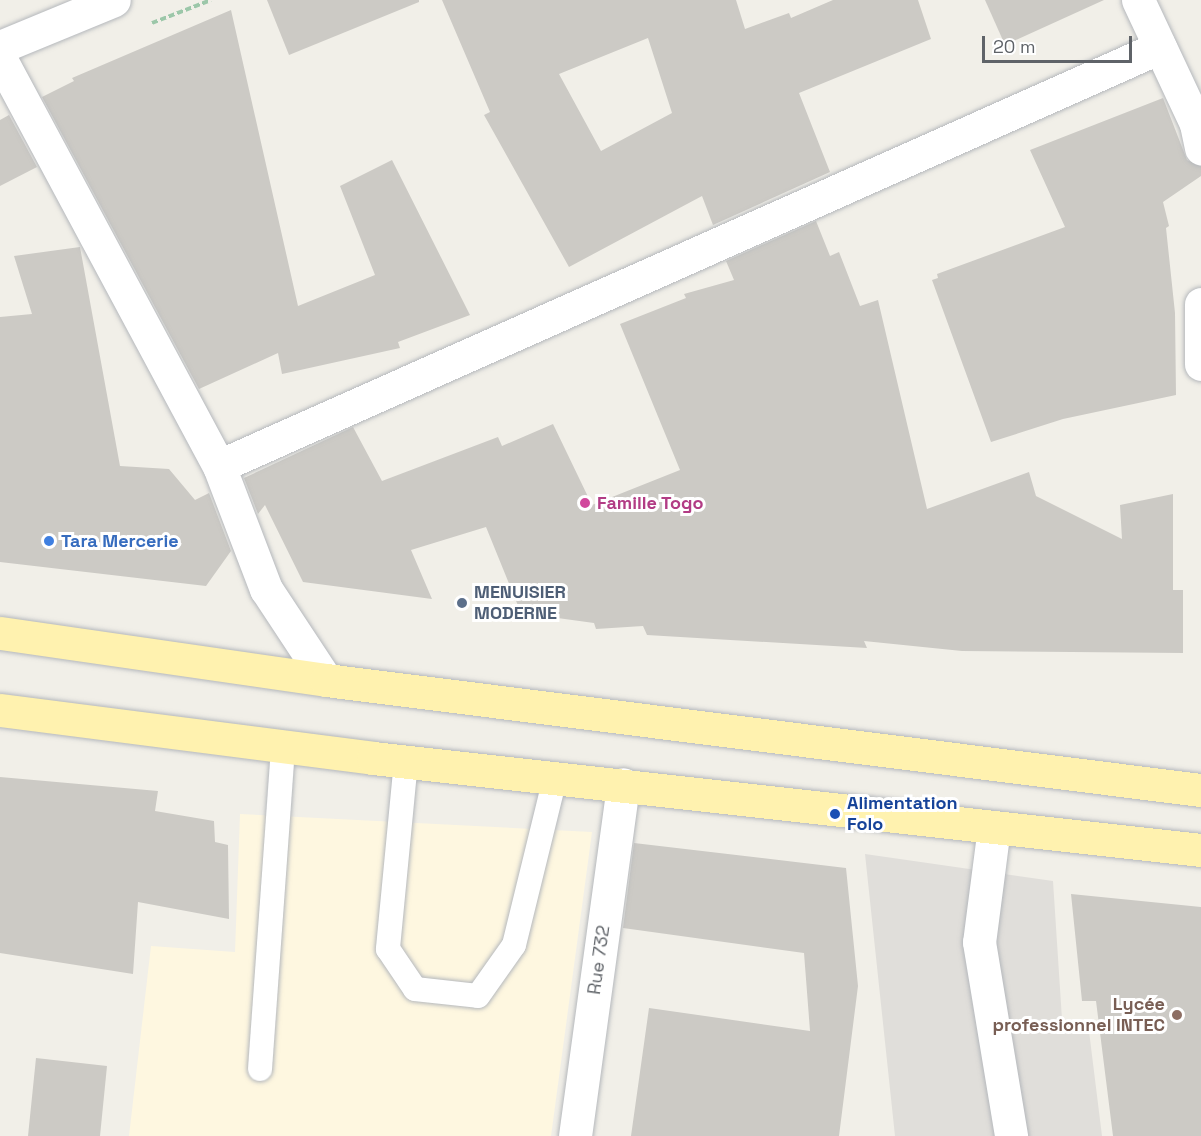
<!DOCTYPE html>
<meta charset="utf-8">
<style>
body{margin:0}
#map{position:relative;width:1201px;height:1136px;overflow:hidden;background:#f1efe8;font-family:"Space Grotesk",sans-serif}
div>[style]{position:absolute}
.commercial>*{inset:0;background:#fef7e0}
.industrial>*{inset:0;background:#e0deda}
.building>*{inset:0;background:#cccac5}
.path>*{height:4px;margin-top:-2px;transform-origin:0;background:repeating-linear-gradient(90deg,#9cc7a9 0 6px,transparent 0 9px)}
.roads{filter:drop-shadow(0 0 2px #b5b8bc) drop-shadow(0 0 2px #b5b8bc)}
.service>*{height:24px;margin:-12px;padding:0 12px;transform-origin:12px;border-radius:12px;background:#fff}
.minor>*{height:33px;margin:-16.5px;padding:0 16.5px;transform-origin:16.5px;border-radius:16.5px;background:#fff}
.primary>*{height:33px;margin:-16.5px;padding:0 16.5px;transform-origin:16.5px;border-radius:16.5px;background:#fff2af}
.dots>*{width:16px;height:16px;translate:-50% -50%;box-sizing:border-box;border:3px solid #fff;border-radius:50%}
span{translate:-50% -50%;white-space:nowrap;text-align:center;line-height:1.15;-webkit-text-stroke:6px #fff;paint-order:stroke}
.hotel-label{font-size:18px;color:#b23c85;font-weight:700}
.left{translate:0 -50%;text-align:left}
.shop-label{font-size:18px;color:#366cbe;font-weight:700}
.service-label{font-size:18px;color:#4e5e75;font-weight:700}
.transit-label{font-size:18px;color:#164399;font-weight:700}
.street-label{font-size:18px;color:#5f6368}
.education-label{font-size:18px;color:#785e54;font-weight:700}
.right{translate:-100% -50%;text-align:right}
.scale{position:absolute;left:982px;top:36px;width:150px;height:27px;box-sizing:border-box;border:3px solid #5f6368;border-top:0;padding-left:8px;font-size:18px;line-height:21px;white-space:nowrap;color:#5f6368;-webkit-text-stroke:4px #fff;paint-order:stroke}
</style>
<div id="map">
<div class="commercial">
<div style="clip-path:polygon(240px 814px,592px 832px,551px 1136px,129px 1136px,151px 946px,235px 952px)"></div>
</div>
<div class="industrial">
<div style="clip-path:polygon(865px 854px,1053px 881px,1062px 1019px,1088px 1023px,1102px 1136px,895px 1136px)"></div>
</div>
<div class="building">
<div style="clip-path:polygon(267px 0,419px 0,419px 2px,289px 55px)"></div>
<div style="clip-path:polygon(evenodd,442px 0,736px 0,745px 29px,789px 13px,791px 18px,833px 0,918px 0,931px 39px,799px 93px,830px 172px,713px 225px,702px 196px,569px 267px,484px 115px,490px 112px,442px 0,648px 38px,672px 113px,601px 151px,559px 74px,648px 38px)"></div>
<div style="clip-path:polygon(985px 0,1104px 0,1005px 45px)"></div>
<div style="clip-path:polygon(231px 10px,298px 306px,375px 275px,340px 186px,392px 160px,470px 315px,398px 342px,400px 348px,282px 374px,278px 353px,199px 389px,42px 97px,74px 81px,72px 78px)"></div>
<div style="clip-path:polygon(1163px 98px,1187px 160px,1201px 166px,1201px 176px,1163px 202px,1169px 226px,1166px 228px,1175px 313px,1176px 395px,1063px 419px,991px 442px,932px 280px,938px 278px,937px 274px,1065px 227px,1030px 150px)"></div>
<div style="clip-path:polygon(9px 115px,37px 167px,0 186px,0 120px)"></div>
<div style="clip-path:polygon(816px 221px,830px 256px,839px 252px,860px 306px,878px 300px,927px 509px,1029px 472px,1036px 496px,1122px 539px,1120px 505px,1173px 494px,1173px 590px,1183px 590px,1183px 653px,962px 651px,864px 641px,867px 648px,647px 635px,643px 626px,596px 629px,594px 623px,521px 613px,486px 527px,411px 550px,432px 599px,303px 582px,265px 505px,258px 514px,244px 478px,353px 427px,382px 481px,498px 437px,502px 446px,553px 424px,592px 505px,680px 470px,620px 324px,686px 298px,684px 294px,734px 280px,726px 261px)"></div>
<div style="clip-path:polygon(80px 247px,120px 466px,169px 469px,195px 500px,209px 493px,231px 551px,206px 586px,0 562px,0 317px,32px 314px,14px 256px)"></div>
<div style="clip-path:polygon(0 777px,158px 791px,155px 811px,214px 821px,215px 842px,228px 845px,229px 919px,138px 902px,133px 974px,0 953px)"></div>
<div style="clip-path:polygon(634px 843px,846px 868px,858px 986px,839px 1136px,631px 1136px,649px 1008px,810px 1031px,804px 953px,623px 928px)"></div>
<div style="clip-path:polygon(1071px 894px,1201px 907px,1201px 1136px,1113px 1136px,1096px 1001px,1082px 1001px)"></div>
<div style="clip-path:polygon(36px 1058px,107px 1066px,100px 1136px,28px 1136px)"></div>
</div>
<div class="path">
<div style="left:152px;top:23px;width:63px;rotate:-21.3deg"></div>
</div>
<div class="roads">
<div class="service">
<div style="left:406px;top:761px;width:189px;rotate:95.5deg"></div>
<div style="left:388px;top:949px;width:48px;rotate:56deg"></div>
<div style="left:415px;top:989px;width:63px;rotate:6.3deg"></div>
<div style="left:478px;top:996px;width:62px;rotate:-54.8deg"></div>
<div style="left:514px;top:945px;width:172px;rotate:-76.2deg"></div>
<div style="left:260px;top:1069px;width:323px;rotate:-85.9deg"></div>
</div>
<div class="minor">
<div style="left:1138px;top:0;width:137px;rotate:64.9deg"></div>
<div style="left:1196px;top:124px;width:25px;rotate:78deg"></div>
<div style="left:0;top:47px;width:123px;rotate:-22.4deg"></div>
<div style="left:0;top:58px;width:463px;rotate:61.8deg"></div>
<div style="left:219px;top:466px;width:132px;rotate:69.1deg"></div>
<div style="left:266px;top:589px;width:109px;rotate:56.6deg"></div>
<div style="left:1201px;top:304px;width:60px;rotate:90deg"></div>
<div style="left:219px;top:466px;width:1030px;rotate:-24deg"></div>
<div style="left:994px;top:827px;width:116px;rotate:97.4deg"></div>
<div style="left:979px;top:942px;width:197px;rotate:80.6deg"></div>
<div style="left:575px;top:1136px;width:355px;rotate:-82.2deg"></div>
</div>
<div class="primary">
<div style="left:0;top:633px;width:329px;rotate:8.2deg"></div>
<div style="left:326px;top:680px;width:882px;rotate:7.17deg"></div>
<div style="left:0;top:710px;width:376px;rotate:7.3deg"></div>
<div style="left:373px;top:758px;width:833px;rotate:6.34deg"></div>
</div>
</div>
<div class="dots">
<div style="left:585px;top:503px;background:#d1479c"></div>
<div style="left:49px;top:541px;background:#3f7fe0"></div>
<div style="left:462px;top:603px;background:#5c6f8a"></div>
<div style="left:835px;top:814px;background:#1a4fb4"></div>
<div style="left:1177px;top:1015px;background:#8d6e63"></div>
</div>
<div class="hotel-label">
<span class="left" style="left:597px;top:503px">Famille Togo</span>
</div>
<div class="shop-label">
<span class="left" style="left:61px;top:541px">Tara Mercerie</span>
</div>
<div class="service-label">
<span class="left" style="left:474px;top:603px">MENUISIER<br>MODERNE</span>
</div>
<div class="transit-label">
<span class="left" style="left:847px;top:814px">Alimentation<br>Folo</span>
</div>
<div class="street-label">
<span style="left:599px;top:960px;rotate:-82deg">Rue 732</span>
</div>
<div class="education-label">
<span class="right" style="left:1165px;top:1015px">Lycée<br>professionnel INTEC</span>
</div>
<div class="scale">20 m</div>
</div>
